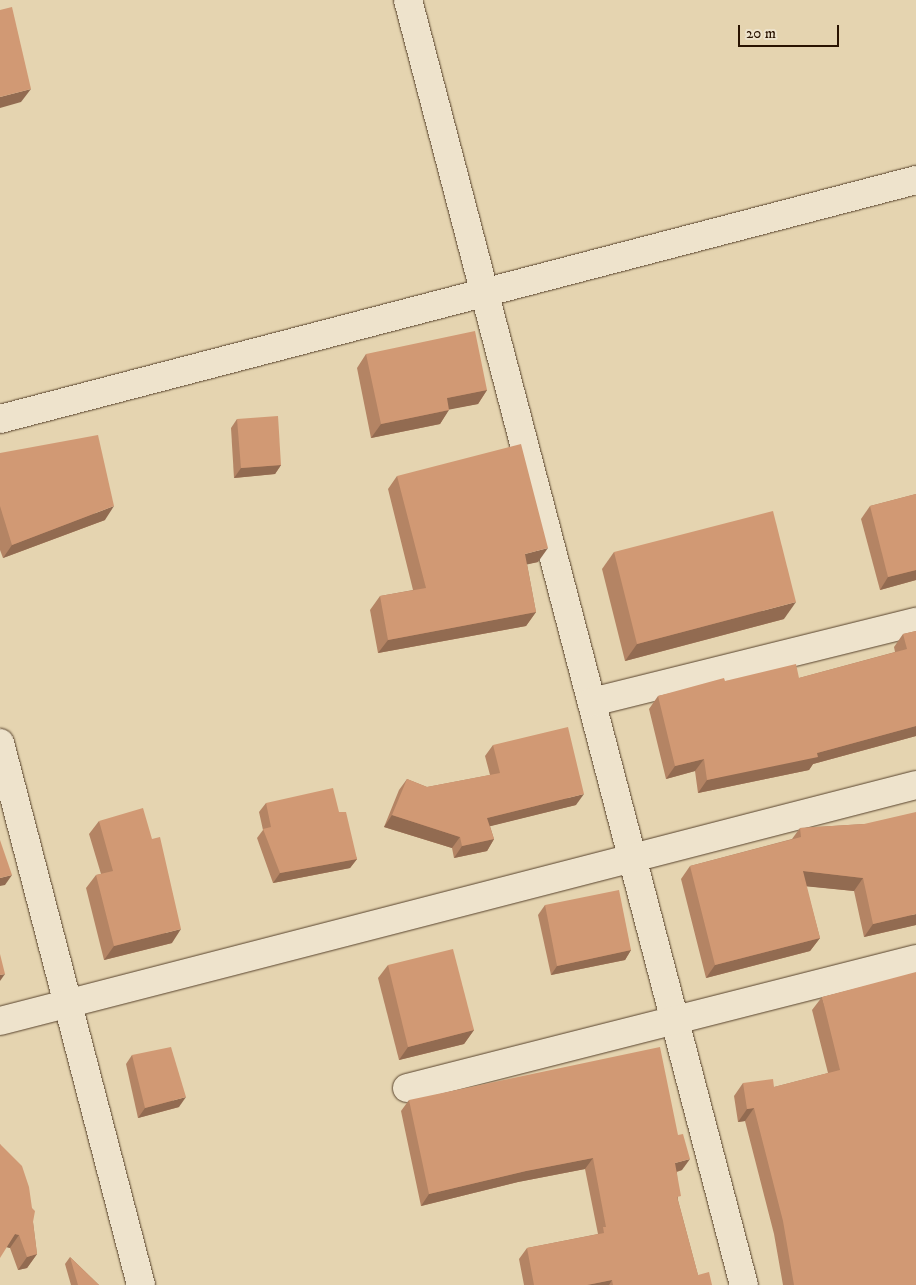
<!DOCTYPE html>
<style>
body{margin:0}
#map{position:relative;width:916px;height:1285px;overflow:hidden;background:#e5d4b0;font-family:"IM FELL DW Pica",serif}
div>[style]{position:absolute}
.roads{filter:drop-shadow(0 0 1px #58432d) drop-shadow(0 0 1px #58432d)}
.minor>*{height:28px;margin:-14px;padding:0 14px;transform-origin:14px;border-radius:14px;background:#eee3cc}
.wall>*{inset:0;background:#b48464}
.shaded-wall>*{inset:0;background:#926b51}
.building>*{inset:0;background:#d19974}
span{translate:-50% -50%;white-space:nowrap;text-align:center;line-height:1.15;-webkit-text-stroke:5px #eee3cc;paint-order:stroke}
.scale{position:absolute;left:738px;top:25px;width:101px;height:22px;box-sizing:border-box;border:2px solid #291301;border-top:0;padding-left:6px;font-size:15px;line-height:18px;white-space:nowrap;color:#291301;-webkit-text-stroke:4px #eee3cc;paint-order:stroke}
</style>
<div id="map">
<div class="roads">
<div class="minor">
<div style="left:408px;top:0;width:1328px;rotate:75.35deg"></div>
<div style="left:0;top:419px;width:947px;rotate:-14.62deg"></div>
<div style="left:592px;top:702px;width:334px;rotate:-13.9deg"></div>
<div style="left:0;top:743px;width:560px;rotate:75.42deg"></div>
<div style="left:0;top:1021px;width:946px;rotate:-14.45deg"></div>
<div style="left:407px;top:1088px;width:525px;rotate:-14.22deg"></div>
</div>
</div>
<div class="wall">
<div style="clip-path:polygon(366px 354px,487px 390px,478px 404px,449px 409px,440px 424px,371px 438px,357px 368px)"></div>
<div style="clip-path:polygon(237px 419px,281px 465px,275px 474px,234px 478px,231px 428px)"></div>
<div style="clip-path:polygon(0 453px,105px 520px,3px 558px,0 550px)"></div>
<div style="clip-path:polygon(397px 476px,538px 562px,527px 564px,536px 612px,526px 626px,378px 653px,370px 610px,380px 596px,413px 590px,388px 489px)"></div>
<div style="clip-path:polygon(916px 494px,916px 580px,880px 590px,861px 519px,870px 506px)"></div>
<div style="clip-path:polygon(614px 552px,784px 619px,625px 661px,602px 569px)"></div>
<div style="clip-path:polygon(916px 631px,916px 736px,813px 764px,809px 770px,698px 793px,695px 771px,666px 779px,649px 709px,658px 696px,725px 681px,799px 678px,895px 652px,894px 647px,903px 634px)"></div>
<div style="clip-path:polygon(493px 745px,576px 805px,490px 826px,494px 839px,487px 851px,454px 858px,452px 848px,384px 827px,399px 790px,407px 779px,427px 787px,490px 775px,485px 756px)"></div>
<div style="clip-path:polygon(266px 803px,339px 812px,357px 859px,350px 868px,273px 883px,257px 838px,263px 830px,259px 812px)"></div>
<div style="clip-path:polygon(99px 821px,172px 943px,104px 960px,86px 888px,96px 875px,101px 874px,89px 834px)"></div>
<div style="clip-path:polygon(864px 824px,916px 925px,864px 937px,854px 891px,806px 886px,820px 938px,810px 951px,706px 978px,681px 879px,690px 866px,792px 839px,800px 828px)"></div>
<div style="clip-path:polygon(545px 905px,631px 950px,625px 960px,551px 975px,538px 915px)"></div>
<div style="clip-path:polygon(388px 965px,474px 1030px,464px 1044px,399px 1060px,378px 978px)"></div>
<div style="clip-path:polygon(822px 997px,916px 1285px,783px 1285px,774px 1234px,745px 1121px,738px 1122px,734px 1096px,743px 1083px,774px 1087px,828px 1073px,812px 1010px)"></div>
<div style="clip-path:polygon(132px 1055px,179px 1107px,138px 1118px,126px 1064px)"></div>
<div style="clip-path:polygon(409px 1100px,682px 1170px,677px 1172px,678px 1200px,698px 1275px,712px 1285px,524px 1285px,519px 1259px,527px 1248px,598px 1234px,585px 1169px,518px 1182px,421px 1206px,401px 1111px)"></div>
<div style="clip-path:polygon(0 1144px,33px 1222px,37px 1254px,27px 1268px,18px 1270px,10px 1248px,7px 1247px)"></div>
<div style="clip-path:polygon(70px 1257px,99px 1285px,71px 1285px,65px 1264px)"></div>
</div>
<div class="shaded-wall">
<div style="clip-path:polygon(31px 89px,21px 102px,0 108px,0 97px)"></div>
<div style="clip-path:polygon(487px 390px,478px 404px,437px 412px,447px 398px)"></div>
<div style="clip-path:polygon(449px 410px,440px 424px,371px 438px,381px 424px)"></div>
<div style="clip-path:polygon(281px 465px,275px 474px,234px 478px,241px 468px)"></div>
<div style="clip-path:polygon(114px 506px,105px 520px,3px 558px,12px 545px)"></div>
<div style="clip-path:polygon(548px 548px,538px 562px,516px 567px,525px 554px)"></div>
<div style="clip-path:polygon(916px 570px,916px 580px,880px 590px,888px 577px)"></div>
<div style="clip-path:polygon(796px 602px,784px 619px,625px 661px,637px 644px)"></div>
<div style="clip-path:polygon(536px 612px,526px 626px,378px 653px,388px 640px)"></div>
<div style="clip-path:polygon(916px 726px,916px 736px,813px 764px,809px 770px,698px 793px,707px 780px,817px 753px)"></div>
<div style="clip-path:polygon(704px 759px,695px 771px,666px 779px,675px 766px)"></div>
<div style="clip-path:polygon(584px 794px,576px 805px,479px 829px,487px 818px)"></div>
<div style="clip-path:polygon(392px 815px,460px 837px,452px 848px,384px 827px)"></div>
<div style="clip-path:polygon(494px 839px,487px 851px,454px 858px,462px 846px)"></div>
<div style="clip-path:polygon(357px 859px,350px 868px,273px 883px,280px 873px)"></div>
<div style="clip-path:polygon(803px 871px,863px 878px,854px 891px,793px 885px)"></div>
<div style="clip-path:polygon(12px 875px,5px 885px,0 886px,0 878px)"></div>
<div style="clip-path:polygon(916px 914px,916px 925px,864px 937px,873px 924px)"></div>
<div style="clip-path:polygon(181px 929px,172px 943px,104px 960px,114px 946px)"></div>
<div style="clip-path:polygon(820px 938px,810px 951px,706px 978px,715px 965px)"></div>
<div style="clip-path:polygon(631px 950px,625px 960px,551px 975px,557px 966px)"></div>
<div style="clip-path:polygon(5px 974px,0 981px,0 975px)"></div>
<div style="clip-path:polygon(474px 1030px,464px 1044px,399px 1060px,408px 1047px)"></div>
<div style="clip-path:polygon(186px 1097px,179px 1107px,138px 1118px,145px 1108px)"></div>
<div style="clip-path:polygon(754px 1108px,745px 1121px,738px 1122px,747px 1109px)"></div>
<div style="clip-path:polygon(593px 1158px,585px 1169px,518px 1182px,421px 1206px,429px 1194px,526px 1171px)"></div>
<div style="clip-path:polygon(690px 1159px,682px 1170px,667px 1174px,675px 1163px)"></div>
<div style="clip-path:polygon(15px 1234px,19px 1235px,10px 1248px,6px 1247px)"></div>
<div style="clip-path:polygon(37px 1254px,27px 1268px,18px 1270px,27px 1257px)"></div>
<div style="clip-path:polygon(612px 1280px,609px 1285px,587px 1285px)"></div>
</div>
<div class="building">
<div style="clip-path:polygon(12px 7px,31px 89px,0 97px,0 10px)"></div>
<div style="clip-path:polygon(475px 331px,487px 390px,447px 398px,449px 410px,381px 424px,366px 354px)"></div>
<div style="clip-path:polygon(278px 416px,281px 465px,241px 468px,237px 419px)"></div>
<div style="clip-path:polygon(98px 435px,114px 506px,12px 545px,0 506px,0 453px)"></div>
<div style="clip-path:polygon(521px 444px,548px 548px,525px 554px,536px 612px,388px 640px,380px 596px,426px 588px,397px 476px)"></div>
<div style="clip-path:polygon(916px 494px,916px 570px,888px 577px,870px 506px)"></div>
<div style="clip-path:polygon(773px 511px,796px 602px,637px 644px,614px 552px)"></div>
<div style="clip-path:polygon(916px 631px,916px 726px,817px 753px,818px 757px,707px 780px,704px 759px,675px 766px,658px 696px,724px 678px,725px 681px,796px 664px,799px 678px,907px 649px,903px 634px)"></div>
<div style="clip-path:polygon(568px 727px,584px 794px,487px 818px,494px 839px,462px 846px,460px 837px,392px 815px,407px 779px,427px 787px,500px 773px,493px 745px)"></div>
<div style="clip-path:polygon(333px 788px,339px 812px,346px 812px,357px 859px,280px 873px,263px 829px,271px 827px,266px 803px)"></div>
<div style="clip-path:polygon(143px 808px,152px 839px,160px 837px,181px 929px,114px 946px,96px 875px,113px 871px,99px 821px)"></div>
<div style="clip-path:polygon(916px 812px,916px 914px,873px 924px,863px 878px,803px 871px,820px 938px,715px 965px,690px 866px,801px 837px,800px 828px,864px 824px)"></div>
<div style="clip-path:polygon(0 840px,12px 875px,0 878px)"></div>
<div style="clip-path:polygon(619px 890px,631px 950px,557px 966px,545px 905px)"></div>
<div style="clip-path:polygon(453px 949px,474px 1030px,408px 1047px,388px 965px)"></div>
<div style="clip-path:polygon(0 954px,5px 974px,0 975px)"></div>
<div style="clip-path:polygon(916px 972px,916px 1285px,794px 1285px,783px 1221px,754px 1108px,747px 1109px,743px 1083px,773px 1079px,774px 1087px,840px 1070px,822px 997px)"></div>
<div style="clip-path:polygon(171px 1047px,186px 1097px,145px 1108px,132px 1055px)"></div>
<div style="clip-path:polygon(660px 1047px,678px 1135px,683px 1134px,690px 1159px,675px 1163px,681px 1196px,677px 1197px,698px 1275px,709px 1272px,712px 1285px,613px 1285px,612px 1280px,587px 1285px,534px 1285px,527px 1248px,604px 1233px,603px 1227px,606px 1227px,593px 1158px,526px 1171px,429px 1194px,409px 1100px)"></div>
<div style="clip-path:polygon(0 1144px,22px 1166px,29px 1187px,32px 1208px,35px 1211px,33px 1222px,37px 1254px,27px 1257px,19px 1235px,15px 1234px,0 1258px)"></div>
<div style="clip-path:polygon(70px 1257px,99px 1285px,78px 1285px)"></div>
</div>
<div class="scale">20 m</div>
</div>
